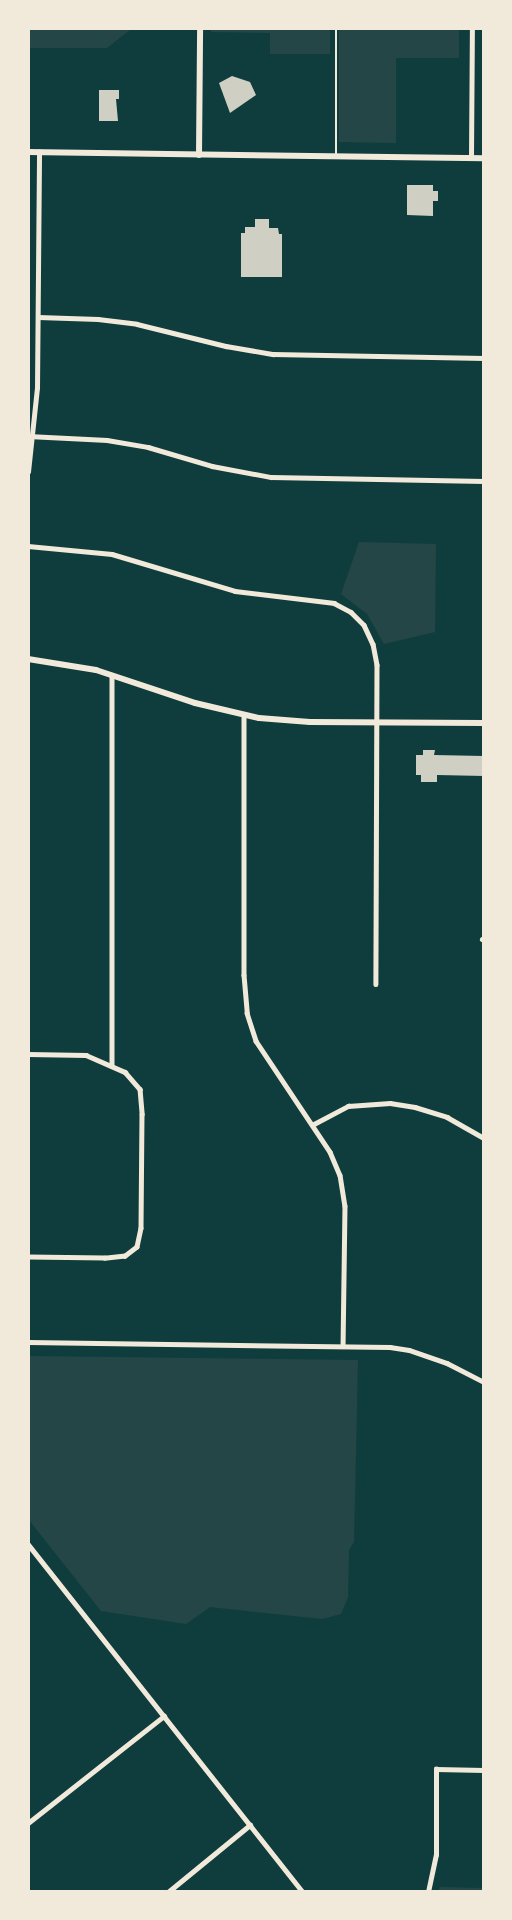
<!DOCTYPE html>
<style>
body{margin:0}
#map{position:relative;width:512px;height:1920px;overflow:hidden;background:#0f3d3e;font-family:Inter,sans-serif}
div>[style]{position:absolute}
.green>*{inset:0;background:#244646}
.building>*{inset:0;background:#cfcfc3}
.service>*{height:2px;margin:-1px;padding:0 1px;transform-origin:1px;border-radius:1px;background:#f1e9da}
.minor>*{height:4.5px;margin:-2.25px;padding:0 2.25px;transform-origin:2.25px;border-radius:2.25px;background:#f1e9da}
.tertiary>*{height:6px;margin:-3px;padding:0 3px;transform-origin:3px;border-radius:3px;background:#f1e9da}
span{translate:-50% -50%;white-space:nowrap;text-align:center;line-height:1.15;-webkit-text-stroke:4.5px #f1e9da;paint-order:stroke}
.frame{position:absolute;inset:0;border:30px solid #f1e9da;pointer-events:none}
</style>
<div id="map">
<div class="green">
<div style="clip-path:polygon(29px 29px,29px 28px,131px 29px,107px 48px,29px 48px)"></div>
<div style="clip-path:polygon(211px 29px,330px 29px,330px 54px,270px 54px,270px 33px,211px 32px)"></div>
<div style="clip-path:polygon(339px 29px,459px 29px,459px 58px,396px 58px,396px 143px,339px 142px)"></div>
<div style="clip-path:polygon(359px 542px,436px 544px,435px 632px,384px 644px,367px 614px,341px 594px)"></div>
<div style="clip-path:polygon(29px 1356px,358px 1360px,354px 1542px,349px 1550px,348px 1597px,341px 1614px,322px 1619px,210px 1607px,186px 1624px,101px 1611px,29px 1520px)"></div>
<div style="clip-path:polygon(440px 1887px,483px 1888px,483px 1891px,438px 1891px)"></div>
</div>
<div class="building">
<div style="clip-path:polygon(232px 76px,250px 82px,256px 95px,230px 113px,219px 83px)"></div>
<div style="clip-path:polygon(99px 90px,119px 90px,119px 99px,116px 99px,118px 121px,99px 121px)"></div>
<div style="clip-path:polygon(407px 185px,433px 185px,433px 191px,438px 191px,438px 201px,433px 201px,433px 216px,407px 215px)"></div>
<div style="clip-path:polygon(255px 219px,269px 219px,269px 228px,278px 228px,279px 234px,282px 234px,282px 277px,241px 277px,241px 233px,245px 233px,245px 227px,255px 227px)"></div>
<div style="clip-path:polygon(423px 750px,435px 750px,434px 755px,484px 756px,484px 776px,437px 775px,437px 782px,421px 782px,421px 775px,416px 775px,416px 755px,423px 755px)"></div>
</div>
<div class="service">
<div style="left:336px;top:155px;width:127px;rotate:-90deg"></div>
</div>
<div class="minor">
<div style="left:471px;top:158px;width:130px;rotate:-89.6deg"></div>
<div style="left:38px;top:317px;width:60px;rotate:1.9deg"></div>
<div style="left:98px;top:319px;width:39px;rotate:7deg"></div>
<div style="left:137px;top:324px;width:92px;rotate:13.9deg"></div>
<div style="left:226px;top:346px;width:48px;rotate:9.7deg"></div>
<div style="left:273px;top:354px;width:211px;rotate:1.1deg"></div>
<div style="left:28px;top:436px;width:79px;rotate:2.9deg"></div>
<div style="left:107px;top:440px;width:42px;rotate:9.7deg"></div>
<div style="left:148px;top:447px;width:67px;rotate:16.5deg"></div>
<div style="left:212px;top:466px;width:60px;rotate:10.6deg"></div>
<div style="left:271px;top:477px;width:213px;rotate:1.1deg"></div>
<div style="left:28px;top:472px;width:84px;rotate:-83.9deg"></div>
<div style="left:37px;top:388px;width:236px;rotate:-89.5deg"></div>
<div style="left:28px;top:546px;width:84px;rotate:5.4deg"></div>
<div style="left:112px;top:554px;width:128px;rotate:16.7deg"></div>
<div style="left:235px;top:591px;width:100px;rotate:6.9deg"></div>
<div style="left:334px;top:603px;width:19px;rotate:28deg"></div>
<div style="left:351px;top:612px;width:18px;rotate:45deg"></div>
<div style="left:364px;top:625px;width:21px;rotate:65deg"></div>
<div style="left:373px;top:644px;width:21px;rotate:79deg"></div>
<div style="left:377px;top:665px;width:319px;rotate:90.2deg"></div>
<div style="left:112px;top:675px;width:391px;rotate:90deg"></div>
<div style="left:244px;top:715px;width:260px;rotate:90deg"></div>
<div style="left:244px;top:975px;width:38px;rotate:85deg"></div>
<div style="left:247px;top:1013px;width:29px;rotate:72deg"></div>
<div style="left:256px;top:1041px;width:133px;rotate:56.3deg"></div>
<div style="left:330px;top:1152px;width:25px;rotate:67deg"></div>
<div style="left:340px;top:1175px;width:31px;rotate:81deg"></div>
<div style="left:345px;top:1206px;width:140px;rotate:90.8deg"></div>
<div style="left:482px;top:939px;width:2px;rotate:27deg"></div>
<div style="left:28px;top:1054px;width:58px;rotate:1deg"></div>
<div style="left:86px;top:1055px;width:43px;rotate:23.6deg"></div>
<div style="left:125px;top:1072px;width:23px;rotate:49deg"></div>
<div style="left:140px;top:1089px;width:25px;rotate:85deg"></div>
<div style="left:142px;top:1114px;width:114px;rotate:90.5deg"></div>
<div style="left:141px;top:1228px;width:19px;rotate:102deg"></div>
<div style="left:137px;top:1247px;width:15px;rotate:143deg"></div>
<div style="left:125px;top:1256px;width:20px;rotate:174deg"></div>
<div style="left:105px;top:1258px;width:77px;rotate:-179.3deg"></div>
<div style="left:312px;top:1125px;width:41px;rotate:-27.8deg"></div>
<div style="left:348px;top:1106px;width:42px;rotate:-4.1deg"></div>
<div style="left:390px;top:1103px;width:25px;rotate:9deg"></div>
<div style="left:415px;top:1107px;width:34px;rotate:17deg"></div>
<div style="left:447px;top:1117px;width:43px;rotate:29.6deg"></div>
<div style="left:28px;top:1342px;width:362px;rotate:0.8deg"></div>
<div style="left:390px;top:1347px;width:19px;rotate:9deg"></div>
<div style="left:409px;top:1350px;width:40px;rotate:18.9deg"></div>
<div style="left:447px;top:1363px;width:42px;rotate:27.2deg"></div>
<div style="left:28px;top:1544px;width:444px;rotate:51.7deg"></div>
<div style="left:28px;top:1823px;width:173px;rotate:-38.2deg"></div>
<div style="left:168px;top:1892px;width:106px;rotate:-39.3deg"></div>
<div style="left:428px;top:1892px;width:38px;rotate:-78deg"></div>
<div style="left:436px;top:1855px;width:86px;rotate:-90deg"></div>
<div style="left:436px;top:1769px;width:48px;rotate:1.2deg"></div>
</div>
<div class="tertiary">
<div style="left:28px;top:152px;width:456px;rotate:0.8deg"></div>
<div style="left:199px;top:155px;width:127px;rotate:-89.5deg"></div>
<div style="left:28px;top:659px;width:69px;rotate:9.2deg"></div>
<div style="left:96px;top:670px;width:104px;rotate:18.4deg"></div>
<div style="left:195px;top:703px;width:66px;rotate:13.2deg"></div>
<div style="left:259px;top:718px;width:51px;rotate:4.5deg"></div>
<div style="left:310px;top:722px;width:174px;rotate:0.3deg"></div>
</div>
<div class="frame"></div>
</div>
